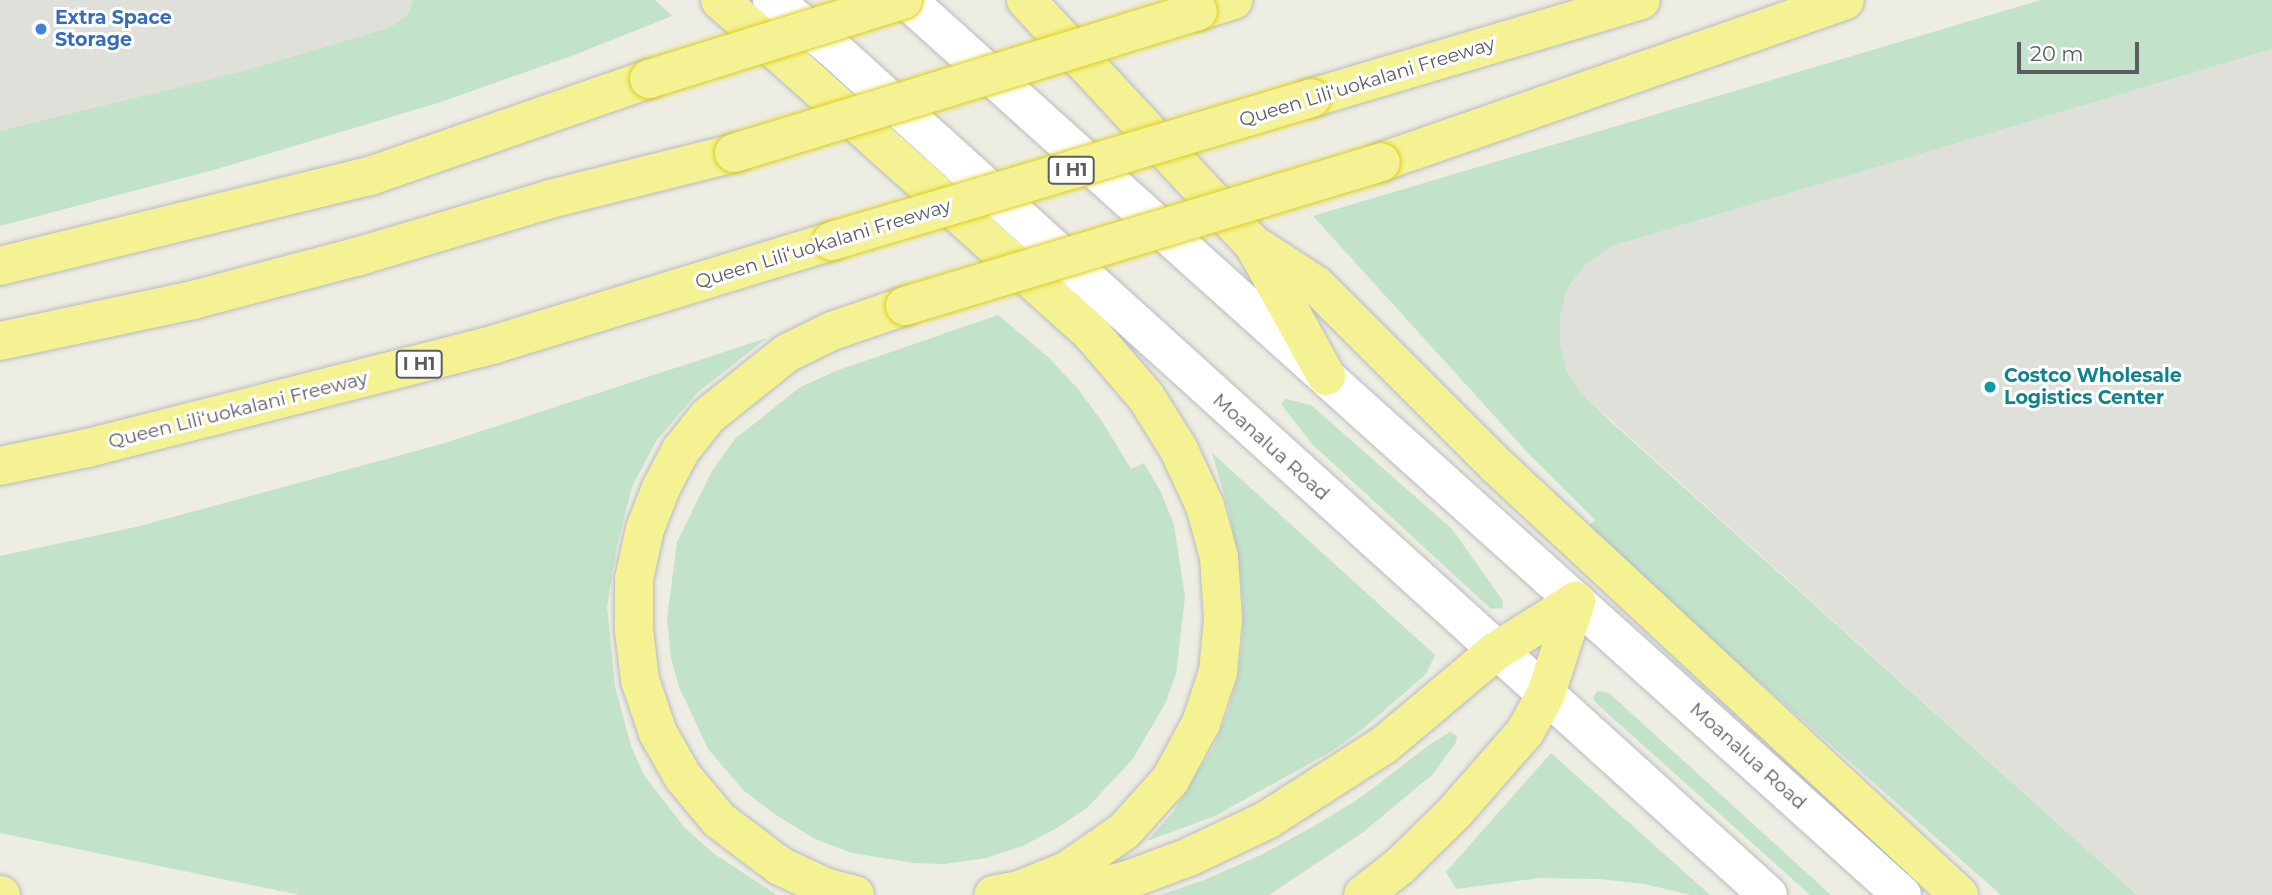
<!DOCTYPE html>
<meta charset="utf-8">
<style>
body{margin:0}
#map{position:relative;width:2272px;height:895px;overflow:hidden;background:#edede3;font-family:Montserrat,sans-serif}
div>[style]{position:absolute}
.industrial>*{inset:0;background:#e0e0db}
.green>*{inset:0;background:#c2e2c9}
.roads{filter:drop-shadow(0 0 2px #b9bac0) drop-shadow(0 0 2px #b9bac0)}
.secondary>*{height:38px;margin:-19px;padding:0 19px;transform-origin:19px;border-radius:19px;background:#fff}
.highway>*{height:38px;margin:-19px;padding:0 19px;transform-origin:19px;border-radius:19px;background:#f4f293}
.bridges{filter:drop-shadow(0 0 2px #ddce13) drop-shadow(0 0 2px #ddce13)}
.highway-bridge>*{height:38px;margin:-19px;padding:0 19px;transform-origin:19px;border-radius:19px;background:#f4f293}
.dots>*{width:19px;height:19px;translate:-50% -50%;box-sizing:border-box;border:4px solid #fff;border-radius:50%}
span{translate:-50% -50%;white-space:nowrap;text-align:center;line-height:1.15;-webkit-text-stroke:6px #fff;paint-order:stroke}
.shield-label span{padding:2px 5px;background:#fff;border:2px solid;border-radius:5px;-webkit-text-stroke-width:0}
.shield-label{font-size:18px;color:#5b5d63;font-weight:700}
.shop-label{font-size:19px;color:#366cbe;font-weight:700}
.left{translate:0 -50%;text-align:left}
.street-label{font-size:19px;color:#5b5d63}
.culture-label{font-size:19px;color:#0d838f;font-weight:700}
.scale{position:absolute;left:2017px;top:42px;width:122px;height:32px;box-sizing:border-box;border:4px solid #5b5d63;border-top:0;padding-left:9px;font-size:21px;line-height:24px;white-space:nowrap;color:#5b5d63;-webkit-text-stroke:5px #fff;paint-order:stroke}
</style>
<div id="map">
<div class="industrial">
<div style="clip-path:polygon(0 0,413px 0,407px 15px,391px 27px,247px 70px,0 131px)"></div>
<div style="clip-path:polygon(2272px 49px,2272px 895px,2137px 895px,1581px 393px,1567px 373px,1560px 345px,1560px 316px,1567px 289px,1585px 265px,1612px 246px)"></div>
</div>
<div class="green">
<div style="clip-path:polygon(413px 0,655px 0,672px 16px,574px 55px,441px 102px,217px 169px,0 226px,0 131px,247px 70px,391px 27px,407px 15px)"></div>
<div style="clip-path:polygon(2041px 0,2272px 0,2272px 49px,1612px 246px,1585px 265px,1567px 289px,1560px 316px,1560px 345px,1567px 372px,1581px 393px,1610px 421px,2137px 895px,2001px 895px,1586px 529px,1595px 520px,1528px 453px,1313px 216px)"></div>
<div style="clip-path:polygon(998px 315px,1048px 357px,1078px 389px,1103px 423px,1131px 469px,1144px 463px,1161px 492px,1174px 525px,1185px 597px,1176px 674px,1165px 704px,1132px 760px,1087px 808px,1057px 828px,1023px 846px,986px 858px,945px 864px,914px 863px,852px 853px,815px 839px,776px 815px,743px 790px,708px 749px,679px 687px,671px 658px,667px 619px,677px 542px,712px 471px,735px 439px,799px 388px,833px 372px)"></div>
<div style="clip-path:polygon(767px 338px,698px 392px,656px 441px,632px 487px,617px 546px,607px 607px,615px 686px,631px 746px,644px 775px,684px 827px,713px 853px,777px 895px,300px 895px,0 833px,0 556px,136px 527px,445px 443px)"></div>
<div style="clip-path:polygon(1286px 399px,1311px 405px,1452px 529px,1503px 601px,1503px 608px,1491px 609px,1312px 444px,1281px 404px)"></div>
<div style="clip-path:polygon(1212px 453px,1435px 655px,1426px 674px,1364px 728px,1332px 751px,1215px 816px,1147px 841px,1173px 812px,1213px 748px,1228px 712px,1238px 676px,1243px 636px,1243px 597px,1230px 515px)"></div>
<div style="clip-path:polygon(1597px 691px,1609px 693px,1831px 895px,1810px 895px,1596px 703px,1593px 698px)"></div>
<div style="clip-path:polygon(1450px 732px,1457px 736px,1456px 742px,1433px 774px,1362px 833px,1269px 895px,1160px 895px,1204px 880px,1263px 854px,1314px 826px,1360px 798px,1429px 745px)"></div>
<div style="clip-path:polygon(1551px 753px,1710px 895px,1691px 895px,1644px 884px,1599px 879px,1540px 878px,1456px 889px,1446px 872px)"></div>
</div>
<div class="roads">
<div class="secondary">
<div style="left:772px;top:0;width:74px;rotate:38.4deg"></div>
<div style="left:830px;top:46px;width:1265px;rotate:42.15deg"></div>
<div style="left:907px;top:0;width:1338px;rotate:41.97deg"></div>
</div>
<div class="highway">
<div style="left:720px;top:0;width:499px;rotate:41.9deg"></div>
<div style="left:1091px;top:333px;width:84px;rotate:49.3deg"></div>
<div style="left:1146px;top:397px;width:60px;rotate:57.9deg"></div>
<div style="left:1178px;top:448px;width:64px;rotate:65deg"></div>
<div style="left:1205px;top:506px;width:53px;rotate:74.6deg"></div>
<div style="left:1219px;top:557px;width:62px;rotate:86.3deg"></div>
<div style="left:1223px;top:619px;width:53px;rotate:95.4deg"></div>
<div style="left:1218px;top:672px;width:54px;rotate:108.4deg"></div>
<div style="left:1201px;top:723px;width:65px;rotate:118.5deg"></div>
<div style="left:1170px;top:780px;width:69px;rotate:132deg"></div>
<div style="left:1124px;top:831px;width:68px;rotate:145.1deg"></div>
<div style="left:1068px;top:870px;width:53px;rotate:157.8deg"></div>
<div style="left:1019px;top:890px;width:26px;rotate:169deg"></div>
<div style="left:1026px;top:0;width:333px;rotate:47.1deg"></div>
<div style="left:1253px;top:244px;width:75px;rotate:33.1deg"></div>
<div style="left:1316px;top:285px;width:257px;rotate:45deg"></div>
<div style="left:1498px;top:467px;width:629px;rotate:42.87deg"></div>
<div style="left:1198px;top:11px;width:37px;rotate:-17deg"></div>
<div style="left:1311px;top:98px;width:344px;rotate:-16.5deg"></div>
<div style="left:1381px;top:162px;width:491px;rotate:-19.2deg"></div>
<div style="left:1256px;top:249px;width:145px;rotate:61.1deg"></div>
<div style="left:0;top:266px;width:381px;rotate:-13.7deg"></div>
<div style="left:370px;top:176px;width:295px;rotate:-19.2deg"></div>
<div style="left:0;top:341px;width:197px;rotate:-12deg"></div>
<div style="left:193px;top:300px;width:169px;rotate:-14.8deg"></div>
<div style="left:356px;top:257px;width:202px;rotate:-16.6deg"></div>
<div style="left:550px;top:199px;width:190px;rotate:-14deg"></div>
<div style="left:0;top:466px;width:90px;rotate:-11.6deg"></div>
<div style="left:88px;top:448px;width:420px;rotate:-14.3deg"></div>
<div style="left:495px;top:344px;width:352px;rotate:-17deg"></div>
<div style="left:0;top:895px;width:1px"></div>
<div style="left:855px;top:895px;width:29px;rotate:-166deg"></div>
<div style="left:827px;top:888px;width:52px;rotate:-154.9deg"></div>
<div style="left:780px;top:866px;width:76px;rotate:-143deg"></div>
<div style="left:719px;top:820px;width:56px;rotate:-129.9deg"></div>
<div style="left:683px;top:777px;width:51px;rotate:-119.6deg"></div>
<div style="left:658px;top:733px;width:56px;rotate:-108.8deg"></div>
<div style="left:640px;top:680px;width:50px;rotate:-96.8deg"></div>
<div style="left:634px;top:630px;width:51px;rotate:-90deg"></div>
<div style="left:634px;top:579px;width:51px;rotate:-77.6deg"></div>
<div style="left:645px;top:529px;width:44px;rotate:-68.7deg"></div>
<div style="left:661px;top:488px;width:43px;rotate:-62.2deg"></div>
<div style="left:681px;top:450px;width:43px;rotate:-51.5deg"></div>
<div style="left:708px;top:416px;width:101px;rotate:-38.6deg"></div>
<div style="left:787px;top:353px;width:50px;rotate:-26.1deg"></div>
<div style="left:832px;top:331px;width:77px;rotate:-18.9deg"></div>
<div style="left:1070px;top:895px;width:62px;rotate:-14.9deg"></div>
<div style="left:1130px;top:879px;width:63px;rotate:-20.4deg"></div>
<div style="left:1189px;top:857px;width:86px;rotate:-25.4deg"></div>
<div style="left:1267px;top:820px;width:139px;rotate:-32.7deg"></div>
<div style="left:1384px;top:745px;width:146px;rotate:-40deg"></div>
<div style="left:1496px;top:651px;width:94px;rotate:-32deg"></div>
<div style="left:1363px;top:895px;width:47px;rotate:-38.1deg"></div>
<div style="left:1400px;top:866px;width:76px;rotate:-44.5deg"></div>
<div style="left:1454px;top:813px;width:108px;rotate:-48.8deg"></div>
<div style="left:1525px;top:732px;width:43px;rotate:-61.1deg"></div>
<div style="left:1546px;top:694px;width:98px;rotate:-72.1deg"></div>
</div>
</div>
<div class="bridges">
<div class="highway-bridge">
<div style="left:649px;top:79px;width:266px;rotate:-17.3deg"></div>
<div style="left:734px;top:153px;width:485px;rotate:-17deg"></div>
<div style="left:832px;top:241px;width:500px;rotate:-16.6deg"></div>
<div style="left:905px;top:306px;width:497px;rotate:-16.8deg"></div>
</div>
</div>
<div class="dots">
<div style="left:41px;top:29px;background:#3f7fe0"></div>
<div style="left:1990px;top:387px;background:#0f9aa8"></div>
</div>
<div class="shield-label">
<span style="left:1071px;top:170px">I H1</span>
<span style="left:419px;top:364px">I H1</span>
</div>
<div class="shop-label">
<span class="left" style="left:55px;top:29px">Extra Space<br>Storage</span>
</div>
<div class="street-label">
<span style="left:1367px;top:82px;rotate:-17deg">Queen Liliʻuokalani Freeway</span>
<span style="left:823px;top:244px;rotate:-17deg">Queen Liliʻuokalani Freeway</span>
<span style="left:238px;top:410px;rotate:-14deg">Queen Liliʻuokalani Freeway</span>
<span style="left:1271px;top:447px;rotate:42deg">Moanalua Road</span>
<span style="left:1748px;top:756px;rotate:42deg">Moanalua Road</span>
</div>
<div class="culture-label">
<span class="left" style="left:2004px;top:387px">Costco Wholesale<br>Logistics Center</span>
</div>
<div class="scale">20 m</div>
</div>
